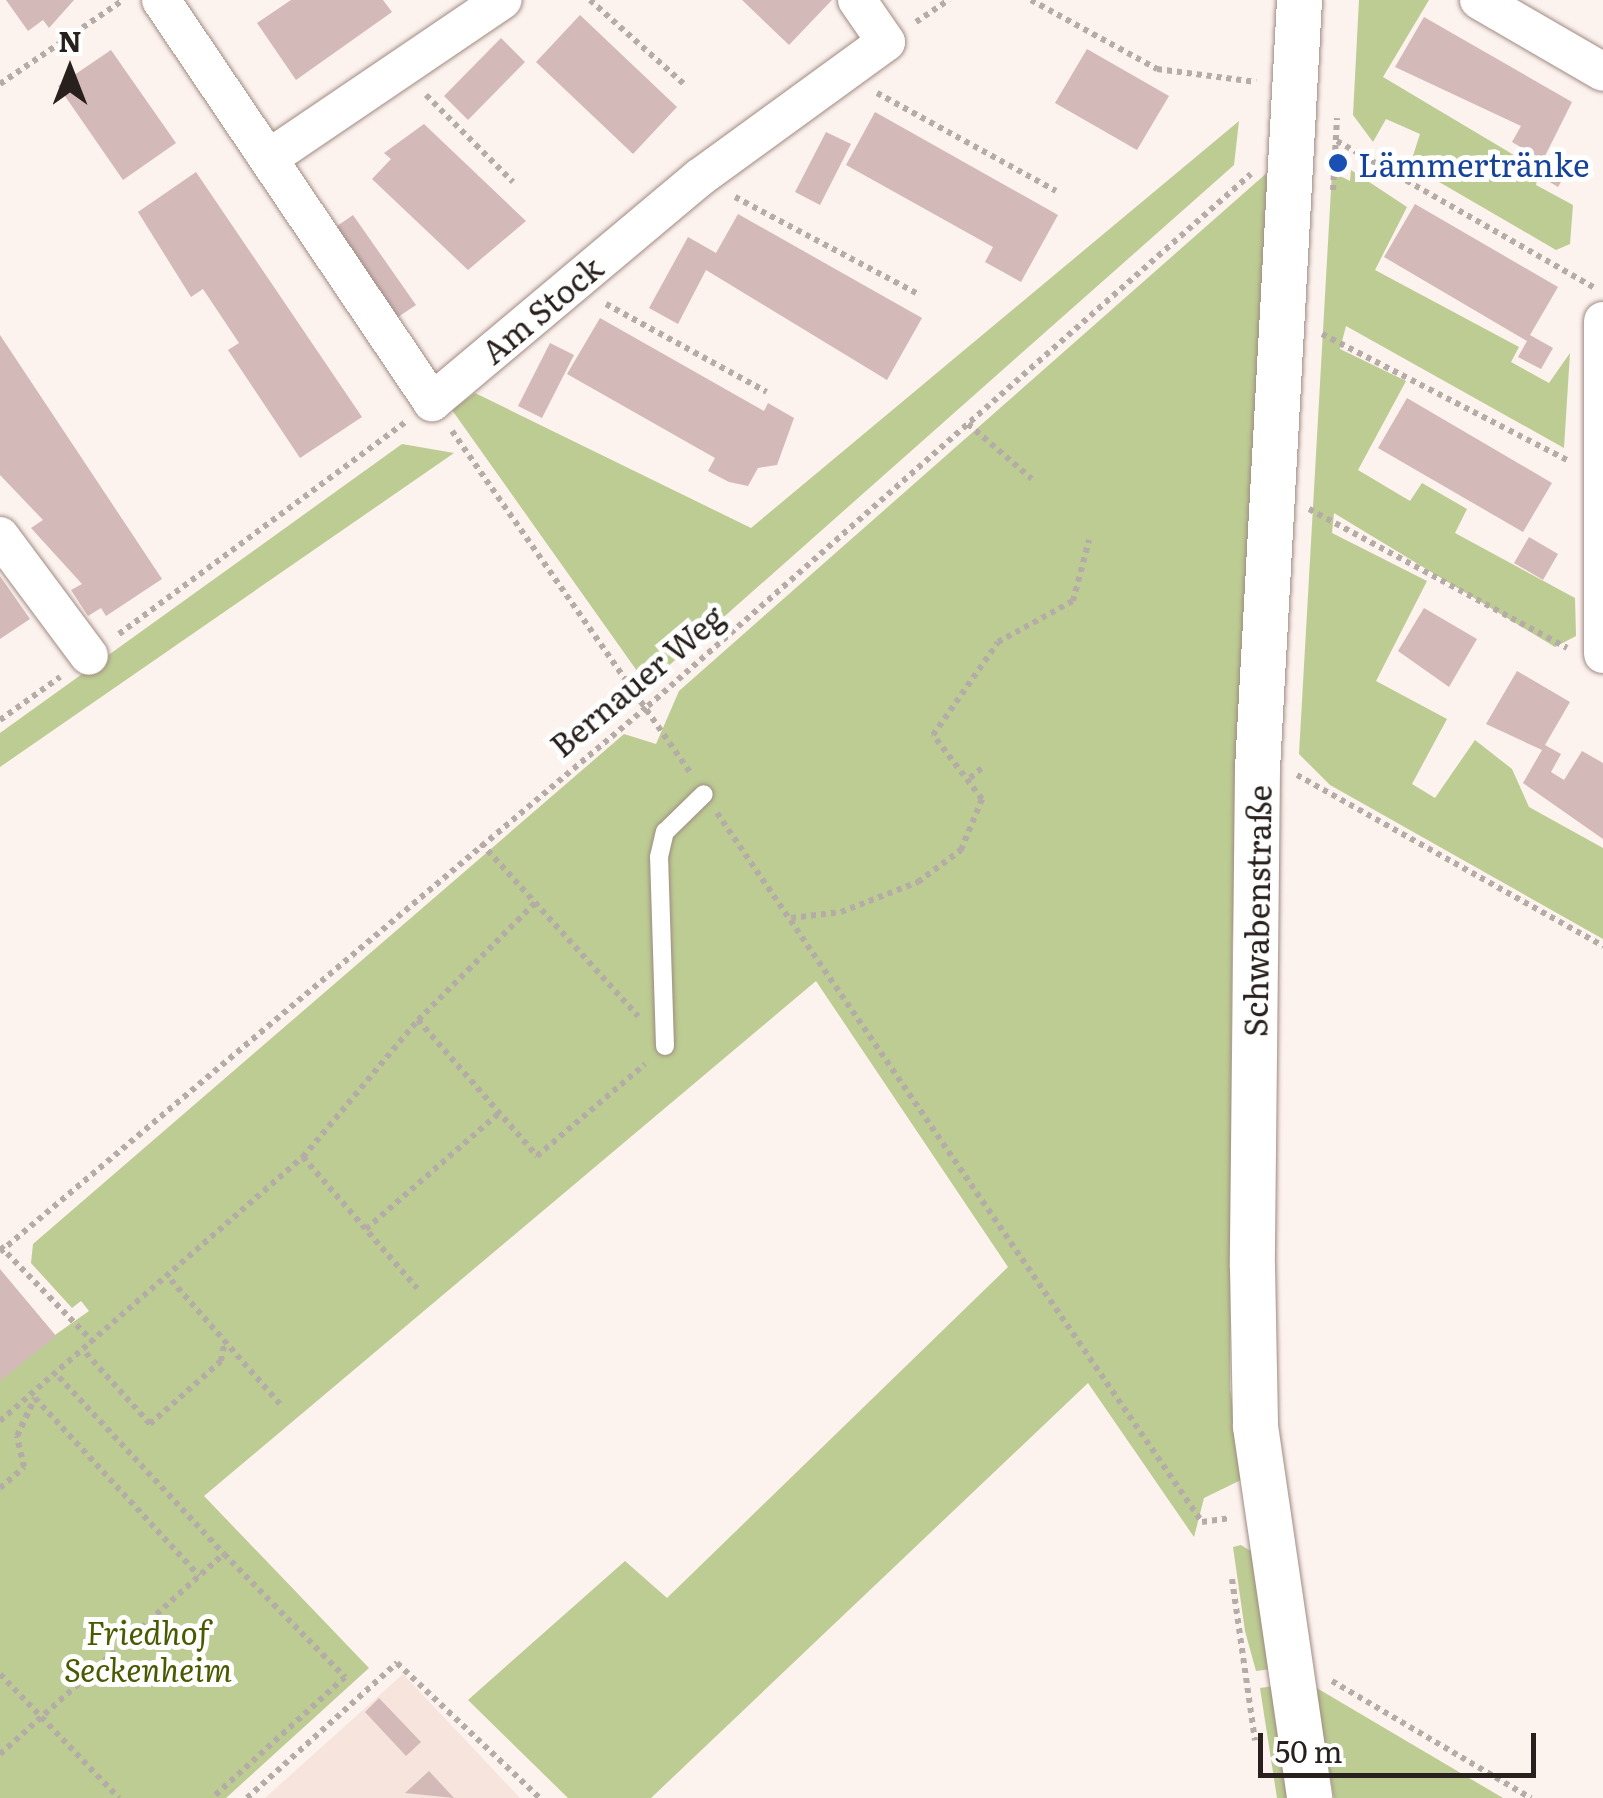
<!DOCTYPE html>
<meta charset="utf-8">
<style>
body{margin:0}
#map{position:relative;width:1603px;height:1798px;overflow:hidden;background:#fcf2ee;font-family:Literata,serif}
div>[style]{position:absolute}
.built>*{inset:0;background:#f7e4dc}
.green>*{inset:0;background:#bccc92}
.building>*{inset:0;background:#d3bab9}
.path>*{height:6px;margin-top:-3px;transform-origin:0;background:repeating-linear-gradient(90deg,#b5aca8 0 5px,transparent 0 10px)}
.roads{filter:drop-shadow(0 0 2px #a08b82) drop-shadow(0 0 2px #a08b82)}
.service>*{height:18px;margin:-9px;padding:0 9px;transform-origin:9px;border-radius:9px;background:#fff}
.minor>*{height:38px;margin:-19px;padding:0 19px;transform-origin:19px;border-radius:19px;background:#fff}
.tertiary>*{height:45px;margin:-22.5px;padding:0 22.5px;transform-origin:22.5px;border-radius:22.5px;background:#fff}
.dots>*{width:28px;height:28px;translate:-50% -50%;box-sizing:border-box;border:5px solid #fff;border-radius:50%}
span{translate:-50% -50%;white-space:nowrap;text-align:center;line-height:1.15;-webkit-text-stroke:10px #fff;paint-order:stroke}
.transit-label{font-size:32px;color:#164399}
.left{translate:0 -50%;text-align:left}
.street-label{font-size:32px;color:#28201c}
.park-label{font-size:32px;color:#4a5a00;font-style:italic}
.north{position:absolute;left:20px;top:20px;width:100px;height:100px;-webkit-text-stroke:8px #fff;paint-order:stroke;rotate:0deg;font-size:28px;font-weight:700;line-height:40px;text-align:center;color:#28201c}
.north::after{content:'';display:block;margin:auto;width:35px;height:45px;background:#28201c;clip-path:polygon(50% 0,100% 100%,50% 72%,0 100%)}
.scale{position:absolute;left:1258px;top:1733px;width:278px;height:45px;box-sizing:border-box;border:5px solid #28201c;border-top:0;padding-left:12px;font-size:30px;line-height:35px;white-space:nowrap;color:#28201c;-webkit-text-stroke:8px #fff;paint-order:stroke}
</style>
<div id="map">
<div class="built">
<div style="clip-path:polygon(403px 1674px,520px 1798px,265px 1798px)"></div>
</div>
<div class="green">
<div style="clip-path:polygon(1359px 0,1429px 0,1383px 77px,1539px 170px,1536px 185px,1573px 205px,1570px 244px,1556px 250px,1410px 165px,1420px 134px,1386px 119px,1373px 142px,1353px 115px)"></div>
<div style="clip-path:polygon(1239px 121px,1234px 165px,647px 685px,452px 410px,475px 393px,751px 528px)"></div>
<div style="clip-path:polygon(1351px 170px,1407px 207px,1375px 270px,1519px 347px,1511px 362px,1549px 383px,1570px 353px,1564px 448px,1346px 326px,1340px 349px,1406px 381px,1358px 470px,1410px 501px,1422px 483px,1467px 509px,1455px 533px,1575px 598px,1576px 636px,1555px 647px,1334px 513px,1332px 533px,1427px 581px,1376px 681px,1447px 719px,1412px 784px,1435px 798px,1475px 740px,1512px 769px,1529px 807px,1603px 848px,1603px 939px,1330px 785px,1299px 754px,1332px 172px,1350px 181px)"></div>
<div style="clip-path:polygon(1269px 171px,1232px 944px,1230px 1389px,1245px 1478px,1204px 1498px,1194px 1537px,1088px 1383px,651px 1798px,568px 1798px,468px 1700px,625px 1561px,667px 1598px,1008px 1267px,816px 981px,204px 1496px,369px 1668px,226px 1798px,0 1798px,0 1270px,55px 1335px,89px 1311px,81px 1301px,72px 1308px,31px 1263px,33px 1244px,624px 734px,656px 744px,679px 691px)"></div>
<div style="clip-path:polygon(402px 444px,454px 453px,0 767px,0 733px)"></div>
<div style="clip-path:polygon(1241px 1545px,1254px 1553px,1272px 1669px,1256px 1671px,1245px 1631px,1233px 1547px)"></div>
<div style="clip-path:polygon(1274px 1686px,1294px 1798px,1277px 1798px,1260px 1688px)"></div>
<div style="clip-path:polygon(1315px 1687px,1503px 1798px,1334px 1798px)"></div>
</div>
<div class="building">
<div style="clip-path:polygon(6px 0,74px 0,49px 28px,43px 20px,28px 31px)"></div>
<div style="clip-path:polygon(291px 0,383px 0,392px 12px,296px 80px,257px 23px)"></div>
<div style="clip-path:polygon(742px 0,832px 0,789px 45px)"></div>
<div style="clip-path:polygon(580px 15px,677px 107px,633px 154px,536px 62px)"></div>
<div style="clip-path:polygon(1424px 17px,1572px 102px,1543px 160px,1512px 142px,1521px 126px,1395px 67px)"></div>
<div style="clip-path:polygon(501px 38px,525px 62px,468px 120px,444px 96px)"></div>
<div style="clip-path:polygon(1087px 49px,1169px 96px,1137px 150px,1055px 103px)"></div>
<div style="clip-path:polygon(111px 50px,176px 143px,123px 180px,58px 86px)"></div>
<div style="clip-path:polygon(875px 112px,1058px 215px,1021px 282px,985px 262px,993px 247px,846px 165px)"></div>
<div style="clip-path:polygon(424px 124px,526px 221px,468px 270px,372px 179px,391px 159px,384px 153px)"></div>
<div style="clip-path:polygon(826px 132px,851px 144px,820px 205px,795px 192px)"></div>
<div style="clip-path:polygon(1559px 151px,1574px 160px,1558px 187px,1543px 178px)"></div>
<div style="clip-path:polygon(196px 172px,362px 417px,300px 458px,228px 350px,239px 343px,203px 289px,191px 297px,138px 212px)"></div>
<div style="clip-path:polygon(1415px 204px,1558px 287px,1530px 335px,1553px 348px,1541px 369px,1518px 357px,1527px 341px,1384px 257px)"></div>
<div style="clip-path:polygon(738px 214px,922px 318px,887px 380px,706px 270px,678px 324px,649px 308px,688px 237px,716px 253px)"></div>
<div style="clip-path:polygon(353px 215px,416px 305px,392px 321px,330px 231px)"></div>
<div style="clip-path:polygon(600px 318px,764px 411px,768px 403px,794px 418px,777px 465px,758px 468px,748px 486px,729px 482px,708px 471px,715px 458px,567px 374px)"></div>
<div style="clip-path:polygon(0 335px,162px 579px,106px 616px,101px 608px,88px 616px,71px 590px,82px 584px,31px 528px,43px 520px,0 475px)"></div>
<div style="clip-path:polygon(550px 343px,574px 355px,542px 418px,518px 406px)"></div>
<div style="clip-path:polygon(1407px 398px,1552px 483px,1523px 532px,1378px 448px)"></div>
<div style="clip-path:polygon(1529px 537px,1558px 554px,1543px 580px,1514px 563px)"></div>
<div style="clip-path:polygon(0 576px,30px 619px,0 639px)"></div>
<div style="clip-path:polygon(1424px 608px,1477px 639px,1449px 687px,1398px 651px)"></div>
<div style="clip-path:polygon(1517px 671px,1570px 702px,1545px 745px,1561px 754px,1551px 772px,1564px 780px,1582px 751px,1603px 763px,1603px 839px,1523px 783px,1542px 750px,1486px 724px)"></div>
<div style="clip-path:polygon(0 1269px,56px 1336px,0 1381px)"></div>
<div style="clip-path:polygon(379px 1698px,421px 1742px,406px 1756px,365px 1712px)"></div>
<div style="clip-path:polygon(429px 1771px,454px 1798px,405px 1793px)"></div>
</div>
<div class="path">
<div style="left:590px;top:0;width:126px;rotate:41.8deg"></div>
<div style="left:1031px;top:0;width:144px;rotate:28.7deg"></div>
<div style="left:1157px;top:69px;width:100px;rotate:7.5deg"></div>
<div style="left:916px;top:22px;width:40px;rotate:-34deg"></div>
<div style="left:0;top:84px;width:149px;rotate:-34.3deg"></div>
<div style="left:877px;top:93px;width:204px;rotate:28.7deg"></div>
<div style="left:426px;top:95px;width:123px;rotate:45deg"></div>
<div style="left:1337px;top:141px;width:295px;rotate:29.7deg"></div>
<div style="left:1333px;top:190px;width:72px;rotate:-86.8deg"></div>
<div style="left:735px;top:197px;width:209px;rotate:27.9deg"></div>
<div style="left:606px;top:304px;width:183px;rotate:28.7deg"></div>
<div style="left:1322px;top:334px;width:278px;rotate:27.2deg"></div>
<div style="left:968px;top:424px;width:84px;rotate:40.7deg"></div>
<div style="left:452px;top:431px;width:417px;rotate:55.1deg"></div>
<div style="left:1309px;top:509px;width:293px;rotate:28.3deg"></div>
<div style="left:119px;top:634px;width:357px;rotate:-36.5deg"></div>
<div style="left:0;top:720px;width:74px;rotate:-35.6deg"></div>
<div style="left:1297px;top:775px;width:351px;rotate:29.2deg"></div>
<div style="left:970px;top:778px;width:17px;rotate:-40deg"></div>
<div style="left:717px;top:813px;width:859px;rotate:55.63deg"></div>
<div style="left:1202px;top:1522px;width:28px;rotate:-8deg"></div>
<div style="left:481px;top:843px;width:234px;rotate:47.8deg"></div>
<div style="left:791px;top:918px;width:50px;rotate:-6.8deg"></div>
<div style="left:841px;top:912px;width:83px;rotate:-21.3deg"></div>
<div style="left:918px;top:882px;width:54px;rotate:-36.7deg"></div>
<div style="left:961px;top:850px;width:55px;rotate:-67.6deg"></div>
<div style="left:982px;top:799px;width:81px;rotate:-127.4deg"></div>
<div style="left:933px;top:735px;width:113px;rotate:-55deg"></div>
<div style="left:998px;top:642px;width:85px;rotate:-28.7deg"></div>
<div style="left:1073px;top:601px;width:63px;rotate:-75.3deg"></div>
<div style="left:418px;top:1020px;width:181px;rotate:48.8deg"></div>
<div style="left:537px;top:1156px;width:142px;rotate:-40.4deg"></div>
<div style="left:303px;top:1157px;width:174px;rotate:49deg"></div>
<div style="left:366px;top:1229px;width:175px;rotate:-41.1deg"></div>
<div style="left:0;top:1246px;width:136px;rotate:45.9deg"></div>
<div style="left:0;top:1252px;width:847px;rotate:-40.12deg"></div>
<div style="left:648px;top:706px;width:804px;rotate:-41.42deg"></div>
<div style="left:171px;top:1280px;width:167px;rotate:48.7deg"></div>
<div style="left:86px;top:1353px;width:96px;rotate:48deg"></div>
<div style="left:150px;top:1424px;width:95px;rotate:-41.6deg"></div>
<div style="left:221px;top:1361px;width:20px;rotate:-79deg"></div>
<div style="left:59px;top:1377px;width:242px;rotate:47deg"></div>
<div style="left:32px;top:1404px;width:35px;rotate:115deg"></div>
<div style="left:17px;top:1436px;width:42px;rotate:-64.7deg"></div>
<div style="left:35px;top:1398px;width:242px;rotate:47.3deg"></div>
<div style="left:0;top:1421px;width:402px;rotate:-41.1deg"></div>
<div style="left:303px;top:1157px;width:179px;rotate:-50deg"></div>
<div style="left:418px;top:1020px;width:168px;rotate:-45deg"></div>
<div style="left:0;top:1488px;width:32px;rotate:-41deg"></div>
<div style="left:24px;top:1467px;width:32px;rotate:-103deg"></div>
<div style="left:1232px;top:1579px;width:163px;rotate:81.9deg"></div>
<div style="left:0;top:1674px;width:172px;rotate:46.2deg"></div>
<div style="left:1332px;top:1681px;width:231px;rotate:30.5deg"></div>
<div style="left:0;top:1754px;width:300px;rotate:-41.8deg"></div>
<div style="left:224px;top:1554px;width:173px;rotate:45.5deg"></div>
<div style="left:345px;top:1677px;width:180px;rotate:137.7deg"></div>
<div style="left:247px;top:1798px;width:202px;rotate:-42deg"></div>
<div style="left:397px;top:1663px;width:197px;rotate:43.4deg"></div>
</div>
<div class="roads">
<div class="service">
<div style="left:665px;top:1046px;width:189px;rotate:-91.8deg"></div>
<div style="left:659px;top:857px;width:26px;rotate:-77deg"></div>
<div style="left:665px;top:832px;width:54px;rotate:-44.3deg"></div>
</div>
<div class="minor">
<div style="left:161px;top:0;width:485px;rotate:56deg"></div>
<div style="left:432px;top:402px;width:349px;rotate:-40deg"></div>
<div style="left:699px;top:178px;width:231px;rotate:-36deg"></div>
<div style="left:886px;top:42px;width:51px;rotate:-124.6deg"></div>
<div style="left:1479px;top:0;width:143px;rotate:30.1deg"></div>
<div style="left:269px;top:158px;width:282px;rotate:-34.1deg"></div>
<div style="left:1603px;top:321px;width:333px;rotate:90deg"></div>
<div style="left:0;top:536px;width:149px;rotate:53.4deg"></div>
</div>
<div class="tertiary">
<div style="left:1299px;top:0;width:768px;rotate:93.13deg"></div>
<div style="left:1257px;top:767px;width:499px;rotate:90.6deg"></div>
<div style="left:1252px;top:1266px;width:160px;rotate:88.9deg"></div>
<div style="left:1255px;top:1426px;width:376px;rotate:81.7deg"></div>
</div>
</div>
<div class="dots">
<div style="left:1338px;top:163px;background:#1a4fb4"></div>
</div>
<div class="transit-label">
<span class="left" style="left:1358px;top:163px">Lämmertränke</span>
</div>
<div class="street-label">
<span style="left:541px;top:309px;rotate:-40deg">Am Stock</span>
<span style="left:636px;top:680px;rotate:-40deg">Bernauer Weg</span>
<span style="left:1256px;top:911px;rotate:-89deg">Schwabenstraße</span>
</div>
<div class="park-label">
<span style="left:148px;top:1650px">Friedhof<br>Seckenheim</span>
</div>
<div class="north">N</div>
<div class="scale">50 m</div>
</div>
